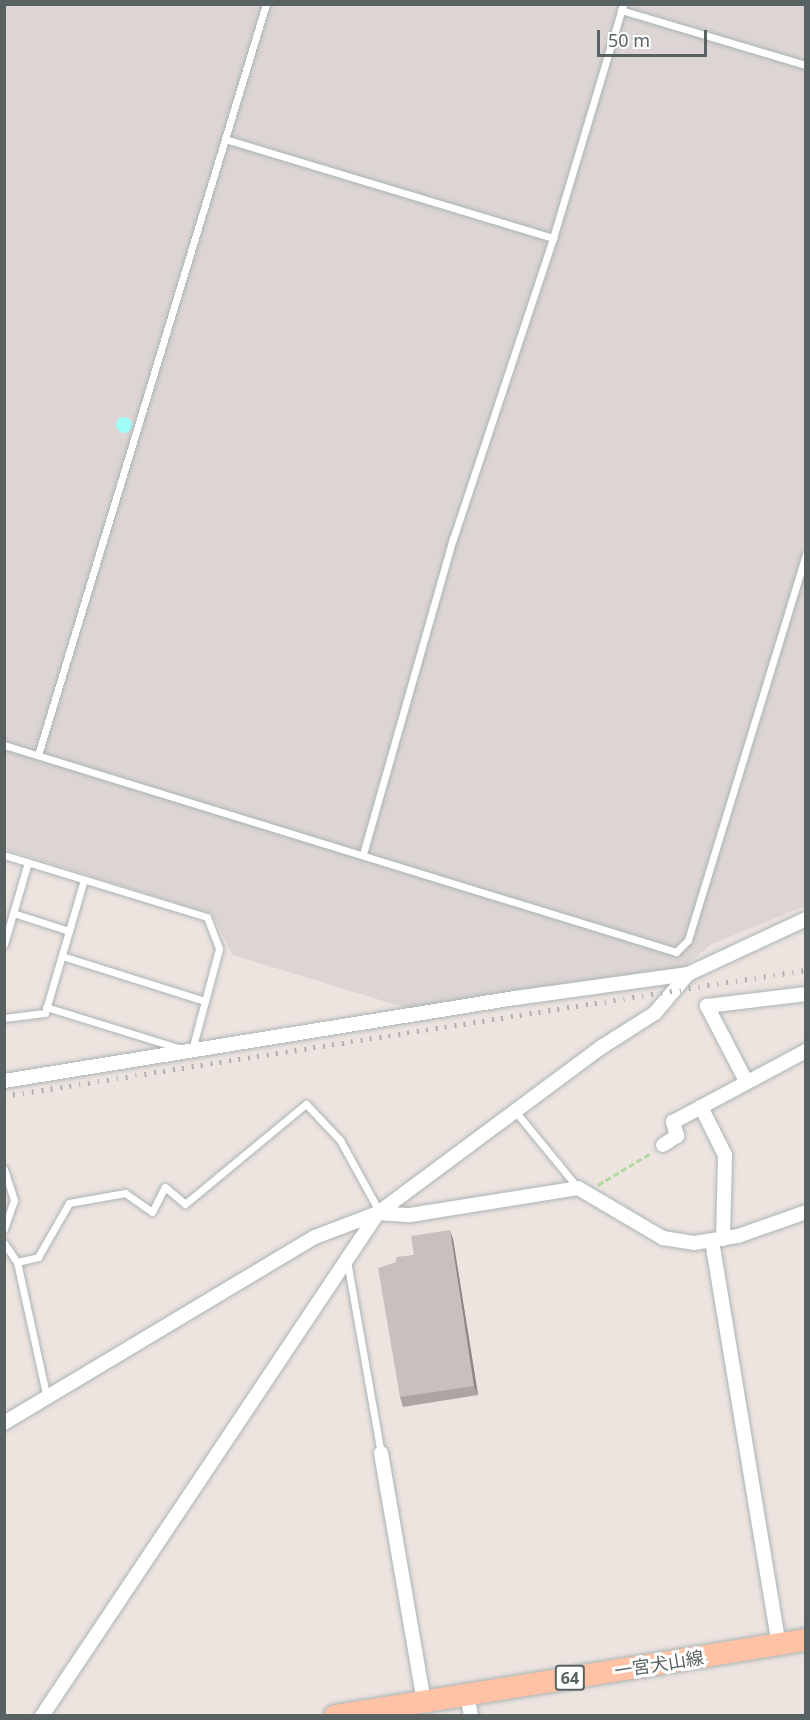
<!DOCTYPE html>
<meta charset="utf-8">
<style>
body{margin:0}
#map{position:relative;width:810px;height:1720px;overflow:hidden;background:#ede4e0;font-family:"Noto Sans","Noto Sans JP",sans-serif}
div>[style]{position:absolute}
.industrial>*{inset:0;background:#dcd5d3}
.water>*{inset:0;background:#9ffff8}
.round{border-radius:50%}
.path>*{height:3px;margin-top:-1.5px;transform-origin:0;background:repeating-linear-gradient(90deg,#acda9d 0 6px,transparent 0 9px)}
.roads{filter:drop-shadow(0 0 2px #acb4b5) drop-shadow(0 0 2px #acb4b5)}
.lane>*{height:7px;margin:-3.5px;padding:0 3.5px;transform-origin:3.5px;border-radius:3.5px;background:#fff}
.street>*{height:14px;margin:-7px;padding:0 7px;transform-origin:7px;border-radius:7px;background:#fff}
.primary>*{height:22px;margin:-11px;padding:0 11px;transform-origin:11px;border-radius:11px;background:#ffc2a4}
.rail>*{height:4.5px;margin-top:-2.25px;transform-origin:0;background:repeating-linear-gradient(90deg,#aeb0b0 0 1.5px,transparent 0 9.5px)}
.wall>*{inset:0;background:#aca5a3}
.shaded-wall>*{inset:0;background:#8c8684}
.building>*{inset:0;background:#c8c0bd}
span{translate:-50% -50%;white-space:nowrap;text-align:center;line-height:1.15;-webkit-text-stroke:6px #fff;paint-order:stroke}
.shield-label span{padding:2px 4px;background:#fff;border:2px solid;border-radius:4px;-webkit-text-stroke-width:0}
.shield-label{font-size:16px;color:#596263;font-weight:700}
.street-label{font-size:18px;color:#596263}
.frame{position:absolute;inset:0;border:6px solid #596263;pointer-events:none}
.scale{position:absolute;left:597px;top:30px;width:110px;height:27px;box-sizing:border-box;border:3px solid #596263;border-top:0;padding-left:8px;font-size:18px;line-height:21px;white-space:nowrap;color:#596263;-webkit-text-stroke:4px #fff;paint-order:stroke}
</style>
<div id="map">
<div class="industrial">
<div style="clip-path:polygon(4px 5px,805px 5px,805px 906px,710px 945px,677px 973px,413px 1010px,233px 955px,212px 914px,5px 849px)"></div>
</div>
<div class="water">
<div class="round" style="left:116px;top:417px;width:16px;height:16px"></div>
</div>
<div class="path">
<div style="left:598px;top:1185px;width:62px;rotate:-31.1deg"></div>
</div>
<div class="roads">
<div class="lane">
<div style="left:621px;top:10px;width:193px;rotate:16.6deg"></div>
<div style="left:225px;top:139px;width:343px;rotate:16.8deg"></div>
<div style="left:4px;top:745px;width:703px;rotate:17.12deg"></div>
<div style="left:676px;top:952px;width:17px;rotate:-45deg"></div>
<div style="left:688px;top:940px;width:403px;rotate:-73deg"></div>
<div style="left:38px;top:755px;width:785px;rotate:-73.11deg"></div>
<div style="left:363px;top:854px;width:328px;rotate:-74.1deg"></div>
<div style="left:453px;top:539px;width:317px;rotate:-71.6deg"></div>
<div style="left:553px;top:238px;width:244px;rotate:-73.3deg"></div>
<div style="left:4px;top:855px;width:212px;rotate:17deg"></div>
<div style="left:207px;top:917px;width:34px;rotate:69deg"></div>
<div style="left:219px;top:949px;width:105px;rotate:105deg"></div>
<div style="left:13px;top:913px;width:59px;rotate:17.8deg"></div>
<div style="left:4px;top:944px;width:85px;rotate:-73.7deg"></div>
<div style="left:62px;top:956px;width:150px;rotate:17.5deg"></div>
<div style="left:46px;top:1007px;width:142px;rotate:17.2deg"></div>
<div style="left:4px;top:1018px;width:41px;rotate:-7deg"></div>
<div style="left:45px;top:1013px;width:139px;rotate:-73.7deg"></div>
<div style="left:515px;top:1111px;width:99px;rotate:50.7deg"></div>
<div style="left:4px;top:1169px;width:33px;rotate:72deg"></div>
<div style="left:14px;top:1200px;width:31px;rotate:109deg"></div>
<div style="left:4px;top:1243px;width:23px;rotate:56deg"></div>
<div style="left:17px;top:1262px;width:139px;rotate:77.6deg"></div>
<div style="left:347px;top:1261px;width:195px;rotate:80deg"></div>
<div style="left:17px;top:1262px;width:22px;rotate:-13deg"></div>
<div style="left:38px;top:1257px;width:62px;rotate:-60.1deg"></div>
<div style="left:69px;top:1203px;width:57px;rotate:-10.1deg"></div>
<div style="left:125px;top:1193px;width:33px;rotate:35deg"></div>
<div style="left:152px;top:1212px;width:28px;rotate:-63deg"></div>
<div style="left:165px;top:1187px;width:26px;rotate:40deg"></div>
<div style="left:185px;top:1204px;width:157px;rotate:-39.6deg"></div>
<div style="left:306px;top:1104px;width:50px;rotate:46.6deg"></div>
<div style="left:340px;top:1140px;width:81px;rotate:61.2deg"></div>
</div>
<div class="street">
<div style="left:4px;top:1081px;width:518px;rotate:-9.23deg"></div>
<div style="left:515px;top:998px;width:175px;rotate:-7.9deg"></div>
<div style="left:688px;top:974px;width:130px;rotate:-25deg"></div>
<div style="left:746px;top:1081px;width:85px;rotate:-117.5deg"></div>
<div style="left:707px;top:1006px;width:100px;rotate:-6.9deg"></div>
<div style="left:663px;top:1145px;width:17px;rotate:-33deg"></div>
<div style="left:677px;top:1136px;width:15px;rotate:-106deg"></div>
<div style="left:673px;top:1122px;width:32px;rotate:-28deg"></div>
<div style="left:378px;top:1213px;width:32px;rotate:4deg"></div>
<div style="left:410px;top:1215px;width:170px;rotate:-9.1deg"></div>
<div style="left:578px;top:1188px;width:99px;rotate:30.5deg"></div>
<div style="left:663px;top:1238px;width:31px;rotate:9deg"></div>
<div style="left:694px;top:1243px;width:45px;rotate:-9deg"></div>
<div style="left:738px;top:1236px;width:72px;rotate:-19.4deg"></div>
<div style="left:723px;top:1239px;width:84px;rotate:-88.6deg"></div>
<div style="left:725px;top:1155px;width:54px;rotate:-116.6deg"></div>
<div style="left:701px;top:1107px;width:119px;rotate:-28.1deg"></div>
<div style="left:712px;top:1241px;width:409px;rotate:80.6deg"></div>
<div style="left:4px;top:1423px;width:362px;rotate:-30.9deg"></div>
<div style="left:315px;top:1237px;width:67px;rotate:-20.9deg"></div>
<div style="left:378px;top:1213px;width:277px;rotate:-36.6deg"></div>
<div style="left:600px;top:1048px;width:65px;rotate:-32.5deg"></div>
<div style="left:655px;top:1013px;width:51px;rotate:-49.8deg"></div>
<div style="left:381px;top:1453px;width:252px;rotate:80.2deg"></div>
<div style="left:467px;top:1695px;width:21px;rotate:79deg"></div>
<div style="left:42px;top:1716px;width:605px;rotate:-56.26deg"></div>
</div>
<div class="primary">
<div style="left:335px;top:1716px;width:477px;rotate:-9.2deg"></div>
</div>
</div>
<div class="rail">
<div style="left:4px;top:1096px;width:812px;rotate:-8.93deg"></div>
</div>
<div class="wall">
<div style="clip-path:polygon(453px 1239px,478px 1395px,403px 1407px,400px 1397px,396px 1262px)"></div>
</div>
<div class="shaded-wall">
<div style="clip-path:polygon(450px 1230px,453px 1239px,478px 1395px,474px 1386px)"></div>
</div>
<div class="building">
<div style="clip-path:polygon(450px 1230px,474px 1386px,400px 1397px,378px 1268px,396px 1262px,396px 1257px,414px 1255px,411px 1236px)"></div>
</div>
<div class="shield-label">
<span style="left:570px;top:1678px">64</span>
</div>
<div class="street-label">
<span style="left:659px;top:1664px;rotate:-9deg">一宮犬山線</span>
</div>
<div class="frame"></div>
<div class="scale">50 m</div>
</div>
